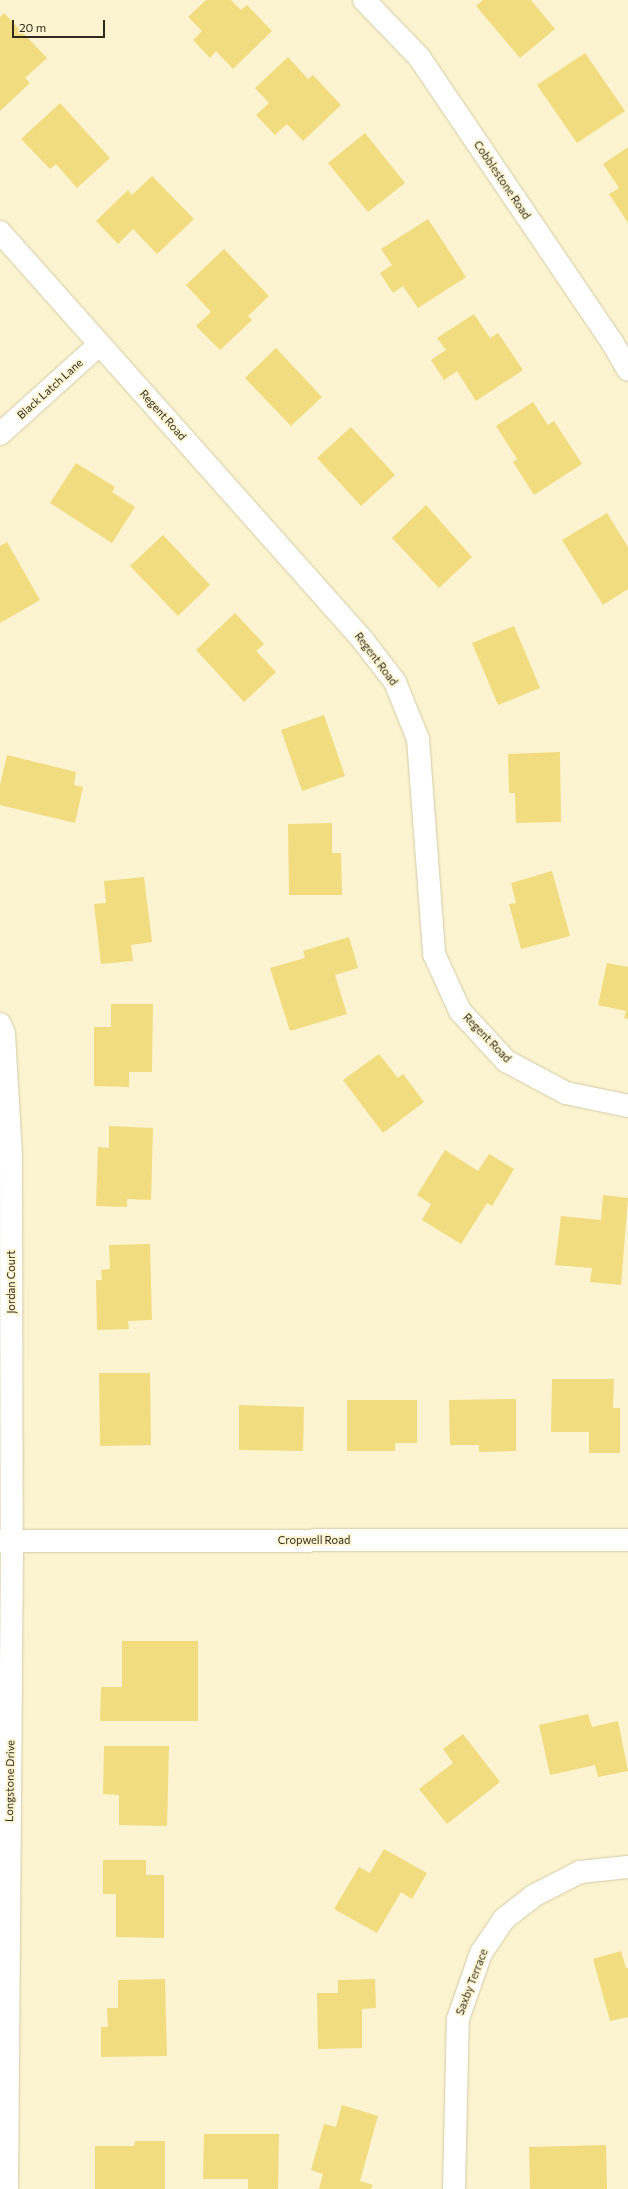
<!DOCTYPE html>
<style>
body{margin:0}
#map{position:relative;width:628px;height:2189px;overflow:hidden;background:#fcf4d0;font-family:Commissioner,sans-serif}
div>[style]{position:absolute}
.building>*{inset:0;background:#f2dc80}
.roads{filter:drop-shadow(0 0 1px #d2caa7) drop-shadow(0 0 1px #d2caa7)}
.minor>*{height:22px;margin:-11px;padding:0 11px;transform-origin:11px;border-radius:11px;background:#fff}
.tertiary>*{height:22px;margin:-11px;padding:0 11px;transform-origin:11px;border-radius:11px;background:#fff}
span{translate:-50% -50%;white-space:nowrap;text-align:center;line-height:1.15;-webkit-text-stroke:3.5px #fcf4d0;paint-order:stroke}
.street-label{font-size:11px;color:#2f2c1e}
.scale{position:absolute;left:12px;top:20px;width:93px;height:18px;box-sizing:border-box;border:2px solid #2f2c1e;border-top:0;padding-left:5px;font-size:12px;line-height:14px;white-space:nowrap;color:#2f2c1e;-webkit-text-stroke:3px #fcf4d0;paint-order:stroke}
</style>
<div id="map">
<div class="building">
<div style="clip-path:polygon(206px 0,231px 0,241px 10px,247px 5px,272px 31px,233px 69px,216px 51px,210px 58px,193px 40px,202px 31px,188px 17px)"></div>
<div style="clip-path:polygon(483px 0,531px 0,555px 29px,520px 58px,476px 6px)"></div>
<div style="clip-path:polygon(4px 13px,47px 58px,25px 78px,30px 83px,0 111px,0 17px)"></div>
<div style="clip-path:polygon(585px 53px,625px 111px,577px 143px,537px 85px)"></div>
<div style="clip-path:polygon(288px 57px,308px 79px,313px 75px,341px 105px,303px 141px,287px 124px,275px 135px,256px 115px,269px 103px,255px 88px)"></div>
<div style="clip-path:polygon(60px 103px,110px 158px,77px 188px,56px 164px,50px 169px,21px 139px)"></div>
<div style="clip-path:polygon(365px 133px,405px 183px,368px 212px,328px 163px)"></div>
<div style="clip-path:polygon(628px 147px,628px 223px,609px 194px,619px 188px,603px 164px)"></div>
<div style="clip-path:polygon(152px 176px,194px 219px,157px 254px,133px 229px,118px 244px,96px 221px,128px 190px,132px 195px)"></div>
<div style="clip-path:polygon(428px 219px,466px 277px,418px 308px,403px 286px,393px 293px,380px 273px,392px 265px,381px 249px)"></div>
<div style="clip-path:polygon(224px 249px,269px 296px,248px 316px,252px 320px,220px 350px,196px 326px,211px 312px,186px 285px)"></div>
<div style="clip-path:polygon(474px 314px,490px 338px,498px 333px,523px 370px,476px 401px,457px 371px,444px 380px,431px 360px,446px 350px,437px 338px)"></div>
<div style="clip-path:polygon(276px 348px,322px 397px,291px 426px,245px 378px)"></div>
<div style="clip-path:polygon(533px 402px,548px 425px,554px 421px,582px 464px,534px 495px,513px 462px,517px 459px,496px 426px)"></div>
<div style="clip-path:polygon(351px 427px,395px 475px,361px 506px,317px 458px)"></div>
<div style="clip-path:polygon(76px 463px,115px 487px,112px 492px,135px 507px,112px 543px,50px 503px)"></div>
<div style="clip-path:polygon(426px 505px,472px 557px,439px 588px,392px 538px)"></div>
<div style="clip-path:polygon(607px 513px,628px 547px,628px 589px,603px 605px,562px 540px)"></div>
<div style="clip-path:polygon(163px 535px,210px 585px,178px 616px,130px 566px)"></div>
<div style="clip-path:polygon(7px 542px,40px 600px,0 623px,0 546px)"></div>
<div style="clip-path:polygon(235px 613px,264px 644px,256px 651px,276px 672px,244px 702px,196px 650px)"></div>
<div style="clip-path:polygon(514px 626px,540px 688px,498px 705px,472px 643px)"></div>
<div style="clip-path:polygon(324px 715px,345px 776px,302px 791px,281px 730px)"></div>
<div style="clip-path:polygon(560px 752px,561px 822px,516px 823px,515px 793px,509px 793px,508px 754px)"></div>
<div style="clip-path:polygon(7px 755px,76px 772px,74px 785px,83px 787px,75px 823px,0 805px,0 785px)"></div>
<div style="clip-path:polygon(332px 823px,332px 853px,341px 853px,342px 895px,289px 895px,288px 824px)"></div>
<div style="clip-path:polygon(552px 871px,570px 936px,521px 949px,509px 904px,516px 903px,511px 883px)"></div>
<div style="clip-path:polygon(144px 877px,152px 942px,131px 945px,133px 961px,101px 964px,94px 904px,106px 903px,104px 881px)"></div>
<div style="clip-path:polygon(349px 937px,358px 968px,335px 975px,347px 1014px,290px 1031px,270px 968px,305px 958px,303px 951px)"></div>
<div style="clip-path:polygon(607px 963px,628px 967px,628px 1019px,624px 1018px,626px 1011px,598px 1005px)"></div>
<div style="clip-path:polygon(111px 1004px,153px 1004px,152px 1072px,129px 1072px,129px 1087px,94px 1086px,94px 1027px,111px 1027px)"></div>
<div style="clip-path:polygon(379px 1054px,398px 1078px,403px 1074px,424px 1102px,383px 1133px,343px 1080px)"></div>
<div style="clip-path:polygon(109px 1126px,153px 1128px,151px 1200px,127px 1199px,127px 1207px,96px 1206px,98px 1147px,109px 1148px)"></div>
<div style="clip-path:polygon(445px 1150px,478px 1171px,489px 1154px,514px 1169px,492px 1206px,487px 1203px,461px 1244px,422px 1220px,431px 1204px,417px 1195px)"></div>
<div style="clip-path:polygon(603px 1195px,628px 1198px,621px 1285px,590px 1282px,592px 1268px,555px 1265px,561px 1216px,601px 1220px)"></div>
<div style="clip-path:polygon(150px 1244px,152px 1320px,128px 1321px,129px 1329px,97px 1330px,96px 1280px,102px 1280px,101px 1270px,110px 1269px,109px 1245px)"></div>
<div style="clip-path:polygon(99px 1373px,150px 1373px,151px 1445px,100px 1446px)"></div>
<div style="clip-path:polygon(552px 1379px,614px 1379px,613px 1408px,620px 1408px,620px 1453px,589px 1453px,589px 1432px,551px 1432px)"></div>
<div style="clip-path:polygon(516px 1399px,516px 1451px,479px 1452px,479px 1445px,450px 1445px,449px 1400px)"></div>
<div style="clip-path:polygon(347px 1400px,417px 1400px,417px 1443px,395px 1443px,395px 1451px,347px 1451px)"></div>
<div style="clip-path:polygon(239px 1405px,304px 1407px,303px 1451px,239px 1450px)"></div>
<div style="clip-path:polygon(122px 1641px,198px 1641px,198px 1721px,100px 1721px,101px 1687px,122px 1687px)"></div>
<div style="clip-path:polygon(588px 1714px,592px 1727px,618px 1721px,628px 1771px,598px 1777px,595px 1765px,550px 1775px,539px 1725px)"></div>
<div style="clip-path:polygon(463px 1734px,500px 1782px,447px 1824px,419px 1789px,453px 1763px,443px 1749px)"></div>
<div style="clip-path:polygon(104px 1746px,169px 1746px,167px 1826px,119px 1825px,119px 1795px,103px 1794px)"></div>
<div style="clip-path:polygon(384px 1849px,427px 1873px,412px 1899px,401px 1892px,377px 1933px,334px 1909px,359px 1867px,370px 1873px)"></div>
<div style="clip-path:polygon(103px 1860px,146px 1860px,146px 1875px,164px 1875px,164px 1938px,116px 1937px,116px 1894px,103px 1894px)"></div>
<div style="clip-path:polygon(621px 1951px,626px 1968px,628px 1968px,628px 2017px,610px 2021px,593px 1959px)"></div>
<div style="clip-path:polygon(165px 1979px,167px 2056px,101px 2057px,101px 2027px,108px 2027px,107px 2008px,118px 2008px,118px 1980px)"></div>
<div style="clip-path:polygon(375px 1979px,376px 2008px,362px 2009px,362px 2048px,318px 2049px,317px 1993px,338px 1993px,338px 1980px)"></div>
<div style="clip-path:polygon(342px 2105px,378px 2116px,360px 2181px,373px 2185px,371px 2189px,319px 2189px,323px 2174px,311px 2170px,324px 2124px,336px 2127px)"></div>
<div style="clip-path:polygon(204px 2134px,279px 2134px,278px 2189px,248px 2189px,248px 2179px,203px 2179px)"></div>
<div style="clip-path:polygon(135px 2141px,165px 2141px,165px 2189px,95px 2189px,95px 2146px,134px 2146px)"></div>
<div style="clip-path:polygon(606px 2145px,607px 2189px,530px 2189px,529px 2147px)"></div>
</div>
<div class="roads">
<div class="minor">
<div style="left:364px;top:0;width:79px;rotate:46deg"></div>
<div style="left:419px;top:57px;width:344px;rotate:55.9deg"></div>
<div style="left:612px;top:342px;width:32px;rotate:60deg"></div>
<div style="left:0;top:232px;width:545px;rotate:48.35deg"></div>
<div style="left:362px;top:639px;width:54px;rotate:52.5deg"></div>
<div style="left:395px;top:682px;width:61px;rotate:68deg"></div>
<div style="left:418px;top:739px;width:216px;rotate:85.7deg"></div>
<div style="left:434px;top:954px;width:63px;rotate:65.5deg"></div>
<div style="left:460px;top:1011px;width:68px;rotate:47.4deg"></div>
<div style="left:506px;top:1061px;width:68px;rotate:28.1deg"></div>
<div style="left:566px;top:1093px;width:63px;rotate:11.8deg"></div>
<div style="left:0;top:434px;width:133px;rotate:-42deg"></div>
<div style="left:0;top:1024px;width:11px;rotate:68deg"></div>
<div style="left:4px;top:1034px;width:123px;rotate:86.7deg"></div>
<div style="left:11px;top:1157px;width:384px;rotate:89.9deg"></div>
<div style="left:12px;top:1541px;width:648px;rotate:90.44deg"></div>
<div style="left:454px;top:2189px;width:170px;rotate:-88.7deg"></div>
<div style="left:458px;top:2019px;width:70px;rotate:-70.8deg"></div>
<div style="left:481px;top:1953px;width:41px;rotate:-55.9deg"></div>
<div style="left:504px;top:1919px;width:37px;rotate:-38deg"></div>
<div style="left:533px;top:1896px;width:53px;rotate:-27.1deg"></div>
<div style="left:580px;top:1872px;width:48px;rotate:-5.9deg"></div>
</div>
<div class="tertiary">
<div style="left:0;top:1541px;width:628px;rotate:-0.09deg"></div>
</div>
</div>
<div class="street-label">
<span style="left:502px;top:180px;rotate:56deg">Cobblestone Road</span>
<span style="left:50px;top:389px;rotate:-42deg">Black Latch Lane</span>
<span style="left:163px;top:415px;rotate:48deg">Regent Road</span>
<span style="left:376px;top:659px;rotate:53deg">Regent Road</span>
<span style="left:487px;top:1038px;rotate:46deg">Regent Road</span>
<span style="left:11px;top:1282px;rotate:-90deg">Jordan Court</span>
<span style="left:314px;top:1540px">Cropwell Road</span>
<span style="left:10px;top:1781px;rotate:-89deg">Longstone Drive</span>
<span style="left:472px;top:1982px;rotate:-69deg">Saxby Terrace</span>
</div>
<div class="scale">20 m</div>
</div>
